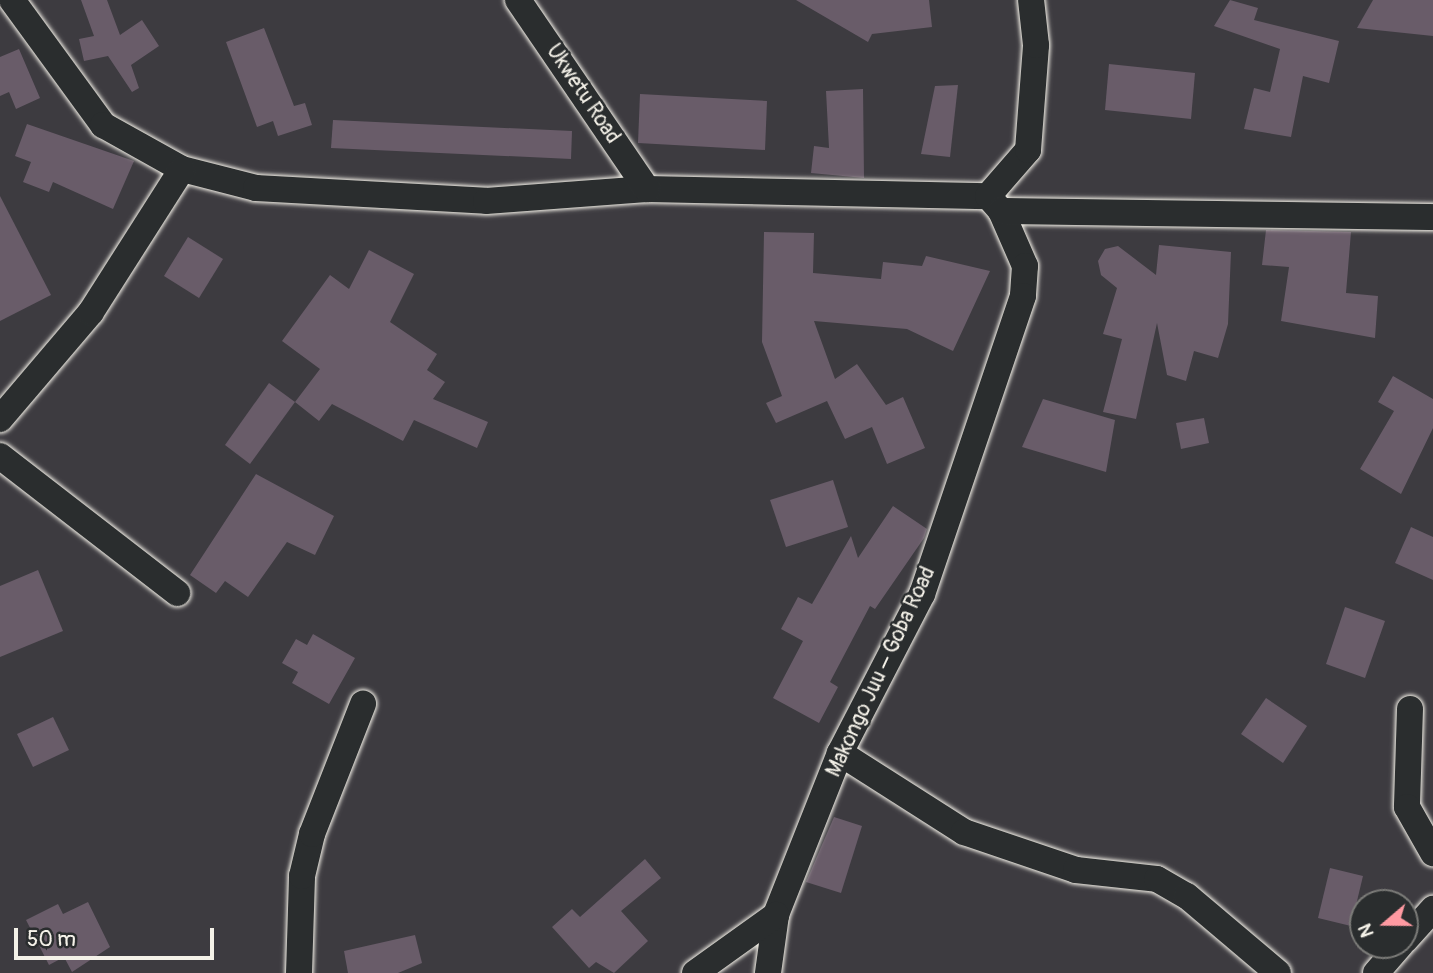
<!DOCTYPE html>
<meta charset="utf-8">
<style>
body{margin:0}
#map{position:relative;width:1433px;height:973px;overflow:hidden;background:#3d3b40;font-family:Pangolin,sans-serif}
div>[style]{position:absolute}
.building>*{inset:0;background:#695c69}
.roads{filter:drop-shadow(0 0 2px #f4f1e8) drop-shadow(0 0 2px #f4f1e8)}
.minor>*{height:26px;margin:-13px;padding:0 13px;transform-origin:13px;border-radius:13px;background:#2a2d2e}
span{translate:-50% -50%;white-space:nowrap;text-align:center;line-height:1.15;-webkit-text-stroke:5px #2a2d2e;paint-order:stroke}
.street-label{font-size:21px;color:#f4f1e8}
.north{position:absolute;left:1349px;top:889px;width:70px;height:70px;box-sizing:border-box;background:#2a2d2e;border:2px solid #7b7b78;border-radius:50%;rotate:250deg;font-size:19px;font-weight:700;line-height:28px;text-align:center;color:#f4f1e8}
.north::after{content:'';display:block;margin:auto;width:24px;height:32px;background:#ff9aa2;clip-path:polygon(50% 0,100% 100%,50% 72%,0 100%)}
.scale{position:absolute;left:14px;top:928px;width:200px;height:32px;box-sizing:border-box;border:4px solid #f4f1e8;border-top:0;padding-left:9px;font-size:21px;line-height:24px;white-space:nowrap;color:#f4f1e8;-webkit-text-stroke:5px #2a2d2e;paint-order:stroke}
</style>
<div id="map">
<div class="building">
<div style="clip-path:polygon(81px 0,107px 0,120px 35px,142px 20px,159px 46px,131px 65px,139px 88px,132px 92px,108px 56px,84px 61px,79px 39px,94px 36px)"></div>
<div style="clip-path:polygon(796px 0,929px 0,932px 27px,872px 34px,868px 42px)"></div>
<div style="clip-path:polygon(1230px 0,1258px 8px,1254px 20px,1339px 41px,1329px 83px,1303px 76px,1291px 137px,1244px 129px,1254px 88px,1270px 92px,1280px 49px,1214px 26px)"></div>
<div style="clip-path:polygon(1373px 0,1433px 0,1433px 36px,1357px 28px)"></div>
<div style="clip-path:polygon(264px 28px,294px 106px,305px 103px,312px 125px,278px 136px,273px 121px,257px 127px,226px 42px)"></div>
<div style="clip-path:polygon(19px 49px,40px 98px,16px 109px,9px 92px,0 96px,0 57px)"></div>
<div style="clip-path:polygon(1109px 64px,1195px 73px,1191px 119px,1105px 110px)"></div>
<div style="clip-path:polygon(958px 85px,950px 157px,921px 154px,935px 86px)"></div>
<div style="clip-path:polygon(863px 89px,864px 178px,811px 173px,814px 146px,829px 148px,826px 91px)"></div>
<div style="clip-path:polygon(640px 94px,767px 101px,765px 150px,638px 143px)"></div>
<div style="clip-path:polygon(333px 120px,572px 131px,571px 159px,331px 148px)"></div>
<div style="clip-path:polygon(27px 124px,134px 161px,113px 209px,53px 182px,49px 192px,23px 182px,31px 162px,15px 156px)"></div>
<div style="clip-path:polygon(0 196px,51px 295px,0 321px)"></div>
<div style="clip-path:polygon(1266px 230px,1351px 232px,1346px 293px,1378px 296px,1375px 338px,1281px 321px,1289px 267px,1262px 265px)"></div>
<div style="clip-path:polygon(764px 232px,814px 233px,813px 273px,881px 279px,883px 262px,922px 266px,926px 256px,990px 271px,953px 351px,907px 329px,814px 321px,835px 379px,857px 364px,886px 405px,903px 397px,925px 448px,887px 464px,872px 427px,845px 439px,827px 401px,776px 423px,766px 403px,782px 396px,762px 342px)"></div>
<div style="clip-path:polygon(188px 237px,223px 259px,199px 298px,164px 276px)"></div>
<div style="clip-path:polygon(1159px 245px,1231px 252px,1228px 324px,1218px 358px,1194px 351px,1186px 381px,1167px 375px,1157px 323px,1136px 419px,1103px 412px,1122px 339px,1103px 334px,1117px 288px,1101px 275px,1098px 261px,1105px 249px,1118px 246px,1156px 275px)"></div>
<div style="clip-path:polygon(369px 250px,414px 274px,390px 322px,437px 354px,427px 370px,445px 382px,433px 399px,488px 422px,477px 448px,414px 420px,403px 441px,332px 404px,319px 421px,295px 402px,320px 369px,282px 341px,330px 275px,349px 289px)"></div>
<div style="clip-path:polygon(1393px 376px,1433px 399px,1433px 428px,1401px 494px,1360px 469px,1394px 411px,1378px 402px)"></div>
<div style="clip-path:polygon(269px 383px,295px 402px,250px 464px,225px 445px)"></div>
<div style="clip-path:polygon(1043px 399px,1115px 420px,1106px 472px,1022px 447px)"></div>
<div style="clip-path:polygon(1204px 418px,1209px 443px,1181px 449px,1176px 423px)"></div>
<div style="clip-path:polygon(256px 474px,334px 516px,315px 555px,287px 542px,248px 597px,225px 581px,216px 593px,190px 575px)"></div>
<div style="clip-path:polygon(833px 480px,848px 527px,786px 547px,770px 500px)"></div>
<div style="clip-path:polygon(893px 506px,927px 529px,924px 538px,875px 609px,870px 606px,830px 682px,838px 687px,819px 723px,773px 698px,803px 641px,781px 629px,798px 597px,812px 604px,851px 536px,858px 558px)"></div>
<div style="clip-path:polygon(1411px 527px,1433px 537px,1433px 580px,1395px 563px)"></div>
<div style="clip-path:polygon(38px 570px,63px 631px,0 657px,0 586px)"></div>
<div style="clip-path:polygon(1345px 607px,1385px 621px,1365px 678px,1326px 664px)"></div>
<div style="clip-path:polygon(313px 634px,355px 658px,329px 704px,292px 683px,298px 672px,282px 663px,296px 639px,307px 645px)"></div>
<div style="clip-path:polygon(1266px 698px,1307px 726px,1283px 763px,1241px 734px)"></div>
<div style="clip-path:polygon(53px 717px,69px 750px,33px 767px,17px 734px)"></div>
<div style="clip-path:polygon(834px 817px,862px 826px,841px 893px,806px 882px)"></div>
<div style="clip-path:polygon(645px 859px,661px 878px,621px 911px,648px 941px,614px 973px,596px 962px,589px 968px,552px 927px,572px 909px,580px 917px)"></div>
<div style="clip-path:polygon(1330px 868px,1363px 876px,1351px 926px,1318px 918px)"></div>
<div style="clip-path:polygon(88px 902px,110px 947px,72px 972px,64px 957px,49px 965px,26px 920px,58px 904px,63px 914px)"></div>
<div style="clip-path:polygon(415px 935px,422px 963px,398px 973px,348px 973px,344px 951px)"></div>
</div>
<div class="roads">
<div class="minor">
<div style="left:12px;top:0;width:155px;rotate:53.9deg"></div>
<div style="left:103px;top:125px;width:90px;rotate:29.1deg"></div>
<div style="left:182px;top:169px;width:76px;rotate:14.4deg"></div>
<div style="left:256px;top:188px;width:230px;rotate:3.2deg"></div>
<div style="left:486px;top:201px;width:161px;rotate:-4.3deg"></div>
<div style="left:647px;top:189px;width:341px;rotate:1.2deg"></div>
<div style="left:988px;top:196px;width:20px;rotate:49deg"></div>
<div style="left:1001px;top:211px;width:60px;rotate:66.4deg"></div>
<div style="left:1025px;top:266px;width:30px;rotate:94deg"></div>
<div style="left:1023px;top:296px;width:315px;rotate:108.7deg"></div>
<div style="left:922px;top:594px;width:179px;rotate:117.3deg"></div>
<div style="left:840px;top:753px;width:174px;rotate:111.6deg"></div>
<div style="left:776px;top:915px;width:59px;rotate:97.9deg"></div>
<div style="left:518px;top:0;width:229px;rotate:55.7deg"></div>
<div style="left:988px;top:196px;width:61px;rotate:-49deg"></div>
<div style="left:1028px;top:150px;width:105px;rotate:-85.6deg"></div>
<div style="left:1036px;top:45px;width:45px;rotate:-96.3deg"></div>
<div style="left:1001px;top:211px;width:432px;rotate:0.8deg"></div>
<div style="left:0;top:419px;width:140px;rotate:-49.6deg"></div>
<div style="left:91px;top:312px;width:169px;rotate:-57.5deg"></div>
<div style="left:0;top:456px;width:224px;rotate:37.7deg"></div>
<div style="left:1410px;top:709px;width:98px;rotate:91.8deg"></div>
<div style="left:1407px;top:807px;width:53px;rotate:60.5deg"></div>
<div style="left:840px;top:753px;width:147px;rotate:32.5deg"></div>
<div style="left:964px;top:832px;width:118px;rotate:18.7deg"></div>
<div style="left:1076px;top:870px;width:81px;rotate:6.3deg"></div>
<div style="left:1157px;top:879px;width:34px;rotate:30deg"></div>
<div style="left:1187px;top:896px;width:119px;rotate:40.2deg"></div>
<div style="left:1405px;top:940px;width:42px;rotate:-47.9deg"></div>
<div style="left:299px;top:973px;width:97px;rotate:-88.2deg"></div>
<div style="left:302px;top:876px;width:43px;rotate:-76.6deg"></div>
<div style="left:312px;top:834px;width:140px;rotate:-68.6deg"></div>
<div style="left:695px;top:973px;width:100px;rotate:-35.6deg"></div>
<div style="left:1376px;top:973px;width:37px;rotate:-49deg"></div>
</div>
</div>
<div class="street-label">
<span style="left:583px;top:94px;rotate:56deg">Ukwetu Road</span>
<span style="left:881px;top:672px;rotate:-65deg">Makongo Juu – Goba Road</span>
</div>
<div class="north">N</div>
<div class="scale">50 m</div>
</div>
